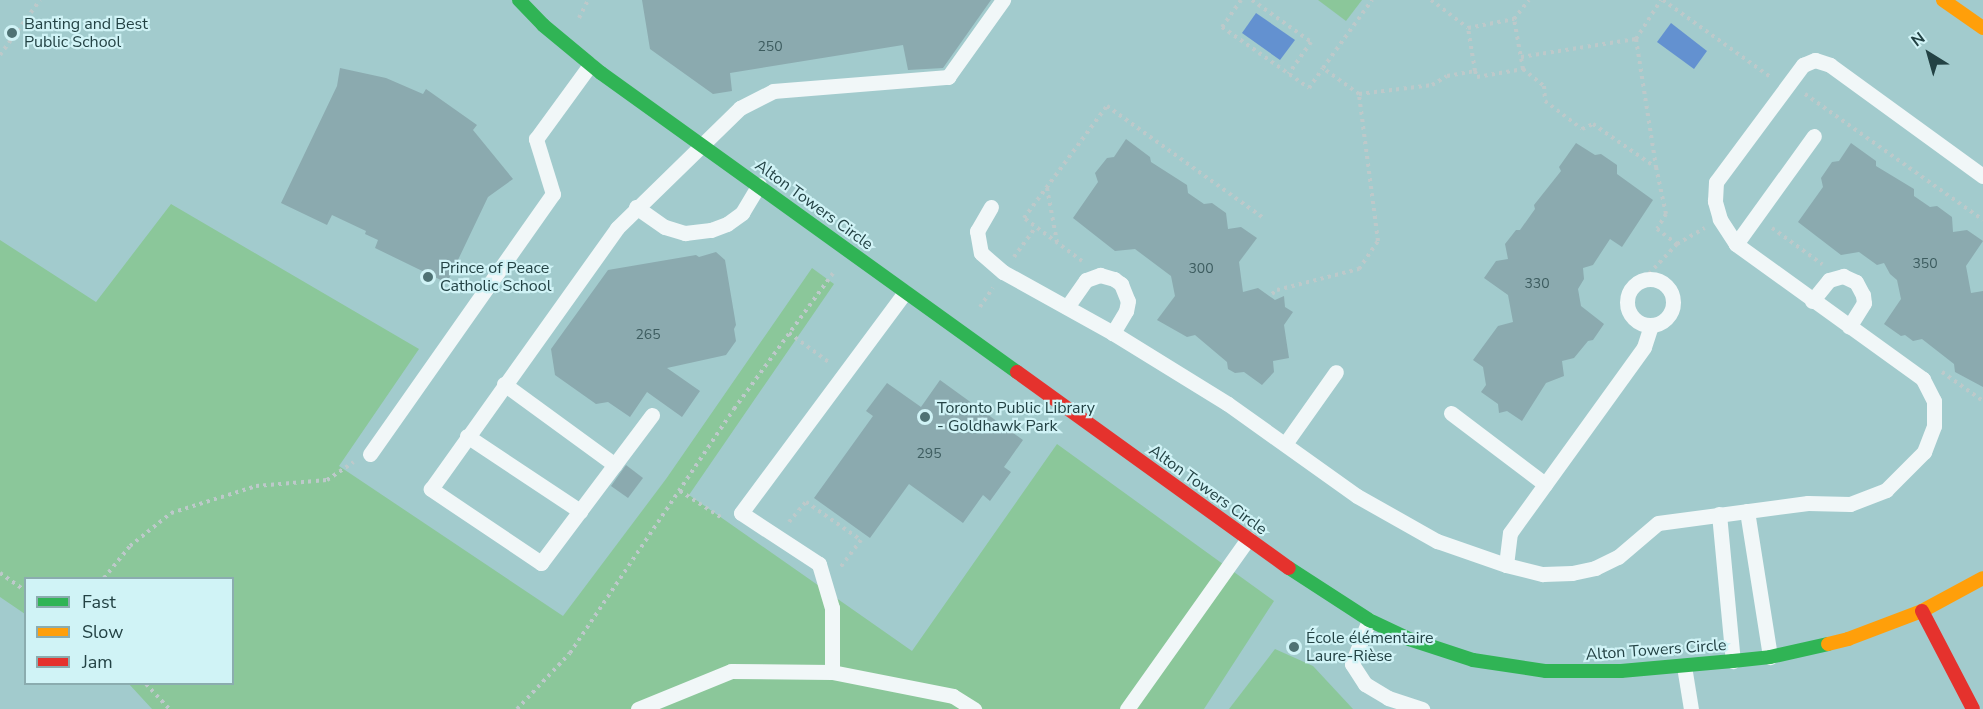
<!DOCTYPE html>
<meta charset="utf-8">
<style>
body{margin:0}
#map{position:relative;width:1983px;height:709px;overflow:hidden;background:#a2cbcd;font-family:"Nunito Sans",sans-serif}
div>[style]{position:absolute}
.green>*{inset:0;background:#8bc79a}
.water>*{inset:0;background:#6391d0}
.building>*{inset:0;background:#8baaaf}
.path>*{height:4px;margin-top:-2px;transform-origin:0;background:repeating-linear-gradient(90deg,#bdc9ca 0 3px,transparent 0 7.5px)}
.lane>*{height:15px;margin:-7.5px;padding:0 7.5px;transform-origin:7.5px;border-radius:7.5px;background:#f1f7f8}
.lane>.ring{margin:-7.5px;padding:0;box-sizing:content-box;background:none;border:15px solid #f1f7f8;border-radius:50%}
.fast>*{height:14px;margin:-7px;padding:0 7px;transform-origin:7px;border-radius:7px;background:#30b455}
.slow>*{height:14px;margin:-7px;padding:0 7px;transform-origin:7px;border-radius:7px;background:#ff9f0a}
.jam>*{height:14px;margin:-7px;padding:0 7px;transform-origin:7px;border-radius:7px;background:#e5322d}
.dots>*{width:16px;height:16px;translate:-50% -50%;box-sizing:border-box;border:3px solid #d0f3f6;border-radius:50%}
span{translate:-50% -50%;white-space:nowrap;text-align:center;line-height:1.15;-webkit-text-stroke:4.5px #d0f3f6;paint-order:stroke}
.number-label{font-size:14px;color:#3d5c5f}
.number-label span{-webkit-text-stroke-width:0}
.poi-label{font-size:16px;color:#234244}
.left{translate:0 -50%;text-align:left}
.street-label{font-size:16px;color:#234244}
.legend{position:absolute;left:24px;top:577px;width:210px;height:108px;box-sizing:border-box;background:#d0f3f6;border:2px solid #8bacaf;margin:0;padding:8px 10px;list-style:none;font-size:18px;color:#234244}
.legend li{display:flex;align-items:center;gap:12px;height:30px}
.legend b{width:30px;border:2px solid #8bacaf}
.north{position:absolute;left:1899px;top:24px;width:60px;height:60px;-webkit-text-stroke:4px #d0f3f6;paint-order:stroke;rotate:323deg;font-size:16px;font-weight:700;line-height:24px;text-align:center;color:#234244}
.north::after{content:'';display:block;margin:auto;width:21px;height:27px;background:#234244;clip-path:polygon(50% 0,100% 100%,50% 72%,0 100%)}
</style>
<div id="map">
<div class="green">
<div style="clip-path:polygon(1318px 0,1362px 0,1346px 21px)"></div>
<div style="clip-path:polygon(171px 204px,419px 349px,339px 466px,563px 616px,666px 479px,812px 268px,834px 284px,689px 495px,912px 651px,1057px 444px,1274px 601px,1204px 709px,152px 709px,129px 684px,232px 684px,232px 578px,26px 578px,25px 614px,0 597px,0 240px,96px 302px)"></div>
<div style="clip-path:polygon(1275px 649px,1313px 666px,1353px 709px,1229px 709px)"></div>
</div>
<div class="water">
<div style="clip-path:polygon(1256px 13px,1295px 40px,1280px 60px,1242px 33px)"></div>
<div style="clip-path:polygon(1671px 23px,1707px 51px,1694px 69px,1657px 42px)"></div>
</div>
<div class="building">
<div style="clip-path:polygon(642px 0,991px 0,943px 68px,908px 70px,903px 45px,730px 73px,732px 91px,713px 94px,650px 49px)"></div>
<div style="clip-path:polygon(340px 68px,386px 78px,423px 94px,426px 89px,477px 125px,473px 130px,513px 179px,488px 197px,447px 283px,375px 248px,378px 240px,365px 234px,366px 231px,332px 215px,327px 225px,281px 203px,337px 86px)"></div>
<div style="clip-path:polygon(1126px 139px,1150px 157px,1151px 162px,1187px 185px,1188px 193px,1204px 204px,1212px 203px,1226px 213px,1228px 229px,1241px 227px,1257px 238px,1239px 262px,1243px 292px,1258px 288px,1275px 300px,1284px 296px,1285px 307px,1293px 312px,1284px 325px,1289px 358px,1273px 361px,1274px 372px,1262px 385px,1244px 372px,1235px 373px,1228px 369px,1227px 362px,1195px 335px,1187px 337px,1157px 320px,1175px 296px,1171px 276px,1135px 249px,1115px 251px,1073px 218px,1098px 182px,1095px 173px,1107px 158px,1114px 157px)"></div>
<div style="clip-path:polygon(1576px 143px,1595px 155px,1601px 154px,1617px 165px,1617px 174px,1653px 200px,1622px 247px,1610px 239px,1593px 265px,1583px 268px,1584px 279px,1578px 289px,1581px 306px,1604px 324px,1593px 340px,1588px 341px,1574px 358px,1562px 361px,1564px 376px,1546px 383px,1522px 421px,1507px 411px,1499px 413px,1498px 404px,1481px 392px,1486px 385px,1483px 367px,1473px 360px,1498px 326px,1513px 322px,1508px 295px,1484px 278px,1496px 261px,1508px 259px,1505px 244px,1516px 230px,1520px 230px,1535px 209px,1534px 205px,1561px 171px,1559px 167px)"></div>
<div style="clip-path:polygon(1851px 143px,1876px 161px,1876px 166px,1914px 189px,1914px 196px,1930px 207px,1937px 206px,1952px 217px,1953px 232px,1967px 230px,1983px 241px,1966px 266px,1971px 293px,1983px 291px,1983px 387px,1955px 372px,1954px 364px,1922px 339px,1913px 341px,1905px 335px,1901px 336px,1884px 324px,1901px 299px,1897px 280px,1890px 274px,1884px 263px,1877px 265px,1859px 252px,1841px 255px,1798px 222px,1823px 187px,1821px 178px,1832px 162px,1839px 161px)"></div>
<div style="clip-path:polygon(716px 252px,725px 260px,736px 325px,734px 329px,736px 341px,726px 355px,667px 368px,700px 391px,682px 417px,647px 392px,630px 417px,608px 402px,596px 404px,555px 375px,551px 349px,608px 270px,696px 255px,699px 257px)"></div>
<div style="clip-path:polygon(940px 380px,1023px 440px,1004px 467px,1011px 472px,990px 501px,983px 495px,963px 523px,909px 484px,870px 538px,814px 498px,873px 416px,866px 411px,887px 383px,921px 407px)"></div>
<div style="clip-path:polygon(626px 465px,643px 478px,628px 498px,611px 486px)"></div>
</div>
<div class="path">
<div style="left:1241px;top:0;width:33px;rotate:125deg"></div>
<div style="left:1222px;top:27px;width:106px;rotate:35deg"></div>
<div style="left:1309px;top:88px;width:24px;rotate:-55deg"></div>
<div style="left:1252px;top:0;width:72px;rotate:35.4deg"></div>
<div style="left:1311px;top:42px;width:39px;rotate:125deg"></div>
<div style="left:1431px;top:0;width:46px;rotate:37.1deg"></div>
<div style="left:1663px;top:0;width:134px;rotate:35.6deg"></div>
<div style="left:579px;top:18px;width:20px;rotate:-63deg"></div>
<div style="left:1636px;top:39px;width:130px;rotate:81.1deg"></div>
<div style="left:1656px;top:167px;width:48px;rotate:78deg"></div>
<div style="left:1666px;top:214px;width:17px;rotate:121deg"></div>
<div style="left:1657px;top:229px;width:25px;rotate:37deg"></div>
<div style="left:0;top:55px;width:68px;rotate:-54deg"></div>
<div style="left:1521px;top:57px;width:116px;rotate:-8.9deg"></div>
<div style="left:1636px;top:39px;width:46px;rotate:-57.3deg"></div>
<div style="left:1523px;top:69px;width:27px;rotate:39deg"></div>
<div style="left:1544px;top:86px;width:15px;rotate:86deg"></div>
<div style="left:1545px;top:101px;width:46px;rotate:37.1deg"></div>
<div style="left:1582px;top:129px;width:12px;rotate:-24deg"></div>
<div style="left:1593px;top:124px;width:75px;rotate:34.7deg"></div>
<div style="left:1475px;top:71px;width:6px;rotate:72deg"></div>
<div style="left:1477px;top:77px;width:47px;rotate:-9.9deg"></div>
<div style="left:1523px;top:69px;width:51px;rotate:-100.2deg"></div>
<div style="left:1359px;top:94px;width:44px;rotate:-144.2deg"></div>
<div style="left:1323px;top:68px;width:84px;rotate:-54.2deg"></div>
<div style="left:1805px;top:94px;width:218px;rotate:35.3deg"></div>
<div style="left:1047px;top:188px;width:55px;rotate:79.5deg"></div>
<div style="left:1772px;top:228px;width:62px;rotate:35.8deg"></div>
<div style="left:1014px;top:257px;width:37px;rotate:-54deg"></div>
<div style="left:1082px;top:261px;width:72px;rotate:-143.4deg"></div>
<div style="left:1024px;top:218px;width:139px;rotate:-53.5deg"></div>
<div style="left:1107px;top:106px;width:191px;rotate:35.6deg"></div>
<div style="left:1644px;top:279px;width:48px;rotate:-46.7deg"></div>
<div style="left:1677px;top:244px;width:32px;rotate:-30deg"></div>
<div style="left:1272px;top:294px;width:6px;rotate:-39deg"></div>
<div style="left:1277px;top:290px;width:85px;rotate:-14.4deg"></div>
<div style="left:1359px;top:269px;width:34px;rotate:-56deg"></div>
<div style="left:1378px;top:241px;width:148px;rotate:-97.4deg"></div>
<div style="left:1359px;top:94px;width:74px;rotate:-7deg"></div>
<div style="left:1432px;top:85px;width:17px;rotate:-31deg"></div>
<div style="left:1447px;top:76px;width:28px;rotate:-10deg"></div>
<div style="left:1475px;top:71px;width:44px;rotate:-99.2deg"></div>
<div style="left:1468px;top:28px;width:47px;rotate:-11.1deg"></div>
<div style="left:1514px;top:19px;width:24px;rotate:-52deg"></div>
<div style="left:980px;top:307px;width:23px;rotate:-56deg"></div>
<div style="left:789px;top:333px;width:51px;rotate:36.2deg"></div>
<div style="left:1942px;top:372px;width:50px;rotate:35.3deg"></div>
<div style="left:680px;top:491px;width:50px;rotate:32.7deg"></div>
<div style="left:789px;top:522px;width:26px;rotate:-50deg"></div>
<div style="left:806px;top:502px;width:67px;rotate:34.6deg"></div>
<div style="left:861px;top:540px;width:34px;rotate:127deg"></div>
<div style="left:0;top:573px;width:32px;rotate:35deg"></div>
<div style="left:104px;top:578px;width:41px;rotate:-50.9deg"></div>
<div style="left:130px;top:546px;width:53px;rotate:-38.8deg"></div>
<div style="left:171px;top:513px;width:89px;rotate:-17.6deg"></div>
<div style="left:256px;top:486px;width:71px;rotate:-4.8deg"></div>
<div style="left:327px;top:480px;width:32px;rotate:-34deg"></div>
<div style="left:146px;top:684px;width:34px;rotate:47deg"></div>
<div style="left:517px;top:709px;width:77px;rotate:-46.6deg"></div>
<div style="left:570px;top:653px;width:294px;rotate:-56.1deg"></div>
<div style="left:734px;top:409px;width:168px;rotate:-53.9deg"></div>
</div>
<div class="lane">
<div style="left:636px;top:207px;width:35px;rotate:35deg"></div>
<div style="left:665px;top:227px;width:21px;rotate:17deg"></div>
<div style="left:685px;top:233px;width:26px;rotate:-7deg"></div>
<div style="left:711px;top:230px;width:17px;rotate:-21deg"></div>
<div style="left:727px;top:224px;width:19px;rotate:-36deg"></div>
<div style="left:742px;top:213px;width:33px;rotate:-59deg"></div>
<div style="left:991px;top:207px;width:28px;rotate:120deg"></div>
<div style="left:977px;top:231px;width:22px;rotate:80deg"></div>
<div style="left:981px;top:253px;width:29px;rotate:41deg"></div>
<div style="left:1003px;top:272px;width:126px;rotate:29deg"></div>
<div style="left:1113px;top:333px;width:135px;rotate:31.7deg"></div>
<div style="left:1228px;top:404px;width:158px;rotate:35.5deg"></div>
<div style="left:1357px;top:496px;width:92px;rotate:29.4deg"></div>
<div style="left:1437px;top:541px;width:73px;rotate:19.2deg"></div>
<div style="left:1506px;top:565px;width:38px;rotate:14deg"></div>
<div style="left:1543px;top:574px;width:29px;rotate:-2deg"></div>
<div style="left:1572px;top:573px;width:24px;rotate:-12deg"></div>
<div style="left:1595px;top:568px;width:25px;rotate:-26deg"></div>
<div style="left:1618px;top:557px;width:52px;rotate:-40.4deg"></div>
<div style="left:1658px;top:523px;width:151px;rotate:-7.6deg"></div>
<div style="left:1808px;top:503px;width:42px;rotate:1.4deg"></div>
<div style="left:1850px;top:504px;width:39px;rotate:-21deg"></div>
<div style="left:1886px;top:490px;width:54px;rotate:-45deg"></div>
<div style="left:1924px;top:452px;width:28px;rotate:-69deg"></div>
<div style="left:1934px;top:426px;width:25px;rotate:-90deg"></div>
<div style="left:1934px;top:401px;width:25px;rotate:-117deg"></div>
<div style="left:1923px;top:379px;width:231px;rotate:-144.2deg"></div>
<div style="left:1736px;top:244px;width:30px;rotate:-123deg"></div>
<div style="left:1720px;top:219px;width:19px;rotate:-106deg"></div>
<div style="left:1715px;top:201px;width:19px;rotate:-87deg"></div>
<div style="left:1716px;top:182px;width:146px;rotate:-53.4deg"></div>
<div style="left:1803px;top:65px;width:13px;rotate:-23deg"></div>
<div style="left:1815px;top:60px;width:16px;rotate:18deg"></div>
<div style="left:1830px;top:65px;width:189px;rotate:36deg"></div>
<div style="left:1736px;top:244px;width:133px;rotate:-54.2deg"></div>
<div class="ring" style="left:1627px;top:279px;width:31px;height:31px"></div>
<div style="left:1812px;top:301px;width:27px;rotate:-51deg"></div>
<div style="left:1829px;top:280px;width:15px;rotate:-16deg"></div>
<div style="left:1843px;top:276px;width:14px;rotate:25deg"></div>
<div style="left:1856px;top:282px;width:15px;rotate:62deg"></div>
<div style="left:1863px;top:295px;width:8px;rotate:83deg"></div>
<div style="left:1864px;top:303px;width:28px;rotate:122deg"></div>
<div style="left:1067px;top:307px;width:33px;rotate:-55deg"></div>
<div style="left:1086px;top:280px;width:15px;rotate:-20deg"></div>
<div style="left:1100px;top:275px;width:15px;rotate:16deg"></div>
<div style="left:1114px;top:279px;width:9px;rotate:36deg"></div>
<div style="left:1121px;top:284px;width:18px;rotate:68deg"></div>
<div style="left:1128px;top:301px;width:10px;rotate:101deg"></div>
<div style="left:1126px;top:311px;width:26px;rotate:121deg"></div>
<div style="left:504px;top:384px;width:137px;rotate:36.1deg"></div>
<div style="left:1451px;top:413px;width:118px;rotate:37.1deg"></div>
<div style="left:652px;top:415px;width:185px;rotate:126.9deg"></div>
<div style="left:541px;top:563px;width:133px;rotate:-146.1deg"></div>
<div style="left:431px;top:489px;width:320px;rotate:-54.5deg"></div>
<div style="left:617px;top:228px;width:172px;rotate:-44.3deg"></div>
<div style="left:740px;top:108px;width:37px;rotate:-27deg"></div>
<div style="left:773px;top:91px;width:176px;rotate:-4.6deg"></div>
<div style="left:948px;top:77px;width:95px;rotate:-54.5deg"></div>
<div style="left:467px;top:436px;width:136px;rotate:33.6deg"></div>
<div style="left:1285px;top:444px;width:88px;rotate:-54.7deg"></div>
<div style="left:370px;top:454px;width:318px;rotate:-54.9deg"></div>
<div style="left:553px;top:194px;width:58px;rotate:-107.2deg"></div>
<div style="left:536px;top:139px;width:92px;rotate:-53.9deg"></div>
<div style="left:1747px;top:511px;width:148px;rotate:81deg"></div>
<div style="left:1719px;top:514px;width:148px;rotate:84.6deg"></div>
<div style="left:1506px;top:565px;width:32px;rotate:-83deg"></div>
<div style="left:1510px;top:533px;width:229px;rotate:-54.2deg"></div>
<div style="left:1644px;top:347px;width:23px;rotate:-72deg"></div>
<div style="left:1369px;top:620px;width:47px;rotate:111.1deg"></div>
<div style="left:1352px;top:664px;width:24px;rotate:57deg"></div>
<div style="left:1365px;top:684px;width:27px;rotate:31deg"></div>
<div style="left:1388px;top:698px;width:36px;rotate:18deg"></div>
<div style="left:1684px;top:666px;width:44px;rotate:80.8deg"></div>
<div style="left:832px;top:672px;width:64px;rotate:-90deg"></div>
<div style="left:832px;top:608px;width:46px;rotate:-106.5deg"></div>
<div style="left:819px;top:564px;width:93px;rotate:-146.8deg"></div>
<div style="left:741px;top:513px;width:275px;rotate:-53.4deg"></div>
<div style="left:638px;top:709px;width:100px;rotate:-22.2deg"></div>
<div style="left:731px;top:671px;width:101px;rotate:0.6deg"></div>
<div style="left:832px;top:672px;width:123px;rotate:11.2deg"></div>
<div style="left:953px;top:696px;width:25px;rotate:32deg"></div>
<div style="left:1127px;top:709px;width:209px;rotate:-54.6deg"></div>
</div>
<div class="fast">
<div style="left:519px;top:0;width:35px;rotate:46deg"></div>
<div style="left:543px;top:25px;width:75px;rotate:39.6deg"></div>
<div style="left:601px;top:73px;width:512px;rotate:35.71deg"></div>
<div style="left:1289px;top:568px;width:95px;rotate:33deg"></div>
<div style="left:1369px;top:620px;width:44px;rotate:25.4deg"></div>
<div style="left:1409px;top:639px;width:67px;rotate:18.2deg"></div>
<div style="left:1473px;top:660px;width:74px;rotate:8.6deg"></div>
<div style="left:1546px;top:671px;width:75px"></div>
<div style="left:1621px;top:671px;width:112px;rotate:-5.1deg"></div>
<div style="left:1733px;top:661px;width:37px;rotate:-6deg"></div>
<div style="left:1770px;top:657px;width:59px;rotate:-12.6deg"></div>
</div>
<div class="slow">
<div style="left:1943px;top:0;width:49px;rotate:35deg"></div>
<div style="left:1828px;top:644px;width:21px;rotate:-14deg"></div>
<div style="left:1848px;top:639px;width:79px;rotate:-20.7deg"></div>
<div style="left:1922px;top:611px;width:69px;rotate:-28.4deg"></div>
</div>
<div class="jam">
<div style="left:1017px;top:372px;width:335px;rotate:35.8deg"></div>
<div style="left:1922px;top:611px;width:110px;rotate:62.5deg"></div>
</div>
<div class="dots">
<div style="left:12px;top:33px;background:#4f7274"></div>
<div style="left:428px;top:277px;background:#4f7274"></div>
<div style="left:925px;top:417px;background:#4f7274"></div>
<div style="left:1294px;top:647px;background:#4f7274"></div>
</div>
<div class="number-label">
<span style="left:770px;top:47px">250</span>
<span style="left:1925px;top:264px">350</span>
<span style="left:1201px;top:269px">300</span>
<span style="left:1537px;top:284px">330</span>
<span style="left:648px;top:335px">265</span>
<span style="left:929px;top:454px">295</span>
</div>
<div class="poi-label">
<span class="left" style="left:24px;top:33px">Banting and Best<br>Public School</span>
<span class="left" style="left:440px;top:277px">Prince of Peace<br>Catholic School</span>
<span class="left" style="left:937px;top:417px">Toronto Public Library<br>- Goldhawk Park</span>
<span class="left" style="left:1306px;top:647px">École élémentaire<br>Laure-Rièse</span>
</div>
<div class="street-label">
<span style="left:814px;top:205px;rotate:36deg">Alton Towers Circle</span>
<span style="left:1208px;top:490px;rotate:36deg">Alton Towers Circle</span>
<span style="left:1656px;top:650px;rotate:-4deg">Alton Towers Circle</span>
</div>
<ul class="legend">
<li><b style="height:8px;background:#30b455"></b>Fast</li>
<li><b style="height:8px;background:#ff9f0a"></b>Slow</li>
<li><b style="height:8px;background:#e5322d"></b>Jam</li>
</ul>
<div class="north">N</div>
</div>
